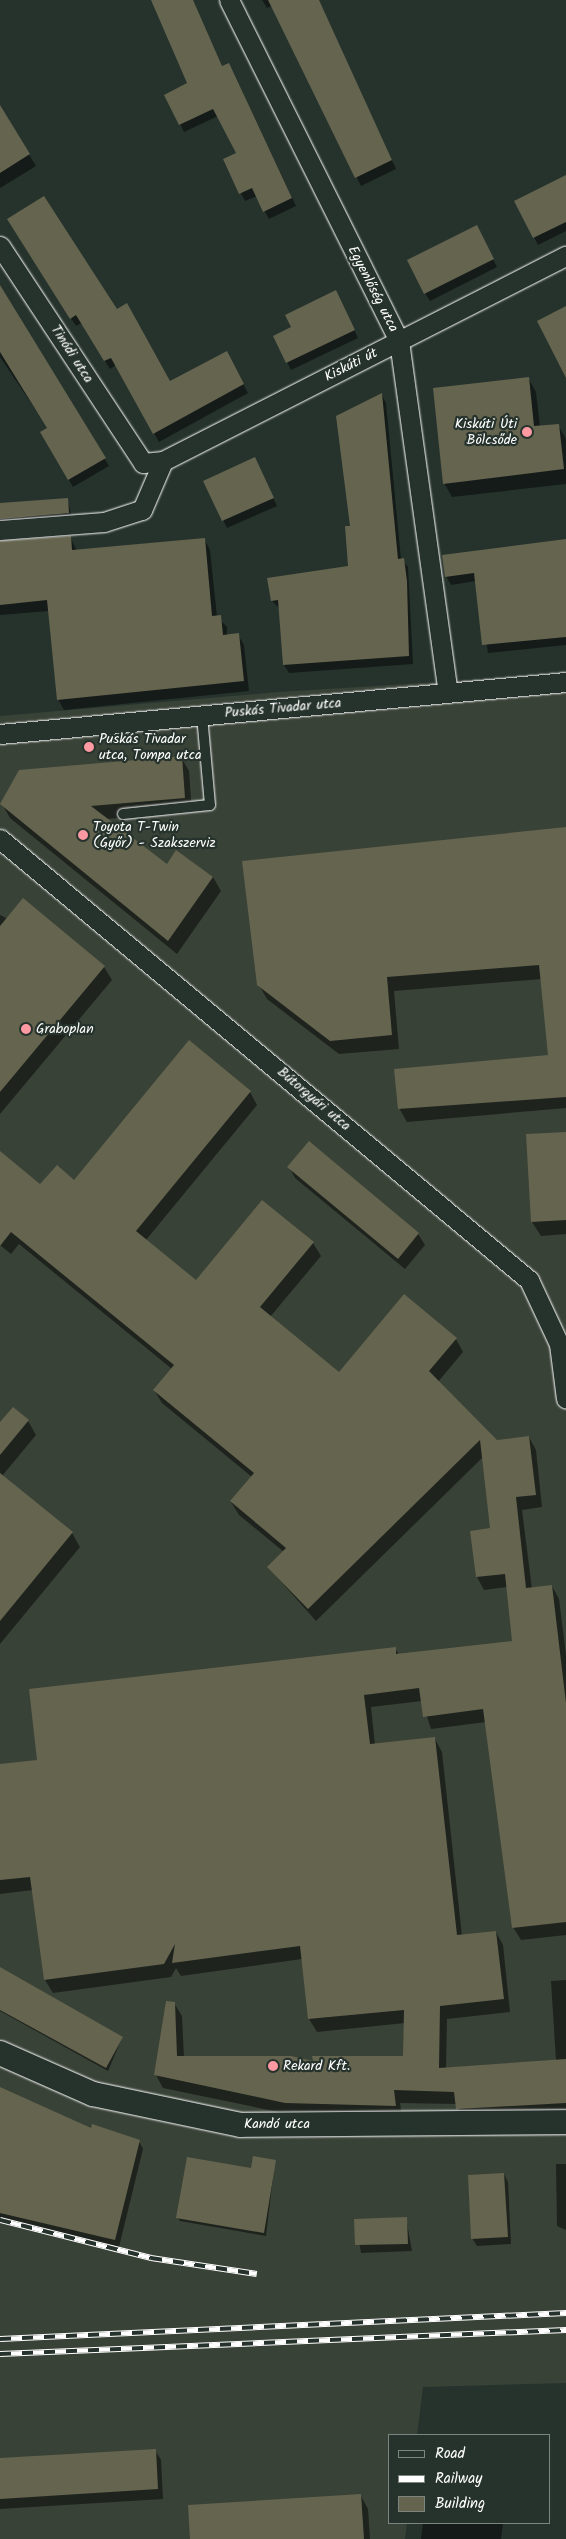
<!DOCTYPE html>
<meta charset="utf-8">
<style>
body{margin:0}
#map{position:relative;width:566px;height:2539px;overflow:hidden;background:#26332d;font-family:Kalam,sans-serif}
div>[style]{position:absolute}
.built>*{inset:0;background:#394237}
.shadow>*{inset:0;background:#0007}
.building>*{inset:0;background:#65644f}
.roads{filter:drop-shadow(0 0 1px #fff) drop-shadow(0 0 1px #fff)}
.service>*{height:10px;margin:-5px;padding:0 5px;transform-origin:5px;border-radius:5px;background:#26332d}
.minor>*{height:19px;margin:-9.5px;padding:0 9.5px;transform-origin:9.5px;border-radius:9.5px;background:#26332d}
.tertiary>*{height:24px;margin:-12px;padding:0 12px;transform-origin:12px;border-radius:12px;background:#26332d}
.rail>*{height:5.5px;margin-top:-2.75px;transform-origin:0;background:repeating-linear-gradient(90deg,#26332d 0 11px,#fff 0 22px);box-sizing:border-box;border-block:1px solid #fff}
.dots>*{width:14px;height:14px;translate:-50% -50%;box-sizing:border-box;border:2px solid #26332d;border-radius:50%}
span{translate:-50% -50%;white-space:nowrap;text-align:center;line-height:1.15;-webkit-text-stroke:4.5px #26332d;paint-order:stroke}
.street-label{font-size:14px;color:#fff}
.poi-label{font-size:14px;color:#fff}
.right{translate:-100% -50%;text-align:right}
.left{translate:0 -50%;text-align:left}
.legend{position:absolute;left:388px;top:2434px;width:162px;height:90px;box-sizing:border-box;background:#26332d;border:1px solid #7d8581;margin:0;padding:6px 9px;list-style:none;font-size:15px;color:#fff}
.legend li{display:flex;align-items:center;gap:10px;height:25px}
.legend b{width:25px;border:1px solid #7d8581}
</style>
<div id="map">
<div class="built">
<div style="clip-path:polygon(566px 674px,566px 2383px,423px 2387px,417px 2435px,390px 2435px,390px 2523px,407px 2523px,405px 2539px,0 2539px,0 716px,279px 692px)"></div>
</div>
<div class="shadow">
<div style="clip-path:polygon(153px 0,192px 0,222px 68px,233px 72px,296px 206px,269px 219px,257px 196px,245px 201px,224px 160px,237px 154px,218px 116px,184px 132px,180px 124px,189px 84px)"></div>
<div style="clip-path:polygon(262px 0,310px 0,322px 8px,396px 169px,361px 186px,272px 6px,267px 8px)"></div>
<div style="clip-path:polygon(0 107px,36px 166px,0 188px)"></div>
<div style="clip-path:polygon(566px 176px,566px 231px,538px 245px,534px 237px)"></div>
<div style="clip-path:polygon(14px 228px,116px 311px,169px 382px,231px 361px,248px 393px,159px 442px,116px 365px,110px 369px,82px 323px,76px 326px)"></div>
<div style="clip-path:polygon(480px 234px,497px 267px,430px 301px,425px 293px)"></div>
<div style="clip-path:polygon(0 289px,109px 466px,73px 487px,41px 432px,48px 428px,0 357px)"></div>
<div style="clip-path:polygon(340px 299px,358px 338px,291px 370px,287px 362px,293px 328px)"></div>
<div style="clip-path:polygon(528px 378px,536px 392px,540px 427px,558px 425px,566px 439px,566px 484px,452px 497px,444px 483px)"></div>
<div style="clip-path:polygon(382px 395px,386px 403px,401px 559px,408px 567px,413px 664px,289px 673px,284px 665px,280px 609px,272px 601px,349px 567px,352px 527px)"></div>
<div style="clip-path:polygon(258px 466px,277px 506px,227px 528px,205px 482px)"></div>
<div style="clip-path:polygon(67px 499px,74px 524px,0 535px,0 504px)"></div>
<div style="clip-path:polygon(70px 537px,77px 551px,204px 539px,210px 550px,217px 617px,227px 627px,227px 636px,238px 635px,244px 645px,249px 691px,64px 710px,58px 699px,49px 611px,0 615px,0 542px)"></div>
<div style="clip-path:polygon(566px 540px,566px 645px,488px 653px,476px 581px,451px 585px,446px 576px)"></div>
<div style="clip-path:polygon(181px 757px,189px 771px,192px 812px,106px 819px,167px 866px,213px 877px,221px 891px,177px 954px,10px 818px,2px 804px)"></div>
<div style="clip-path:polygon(566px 829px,566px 1108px,407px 1122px,399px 1108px,549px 1056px,542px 979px,394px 991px,399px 1049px,339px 1054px,267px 999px,259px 985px)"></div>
<div style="clip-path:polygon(0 915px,104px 967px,112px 980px,0 1114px)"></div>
<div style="clip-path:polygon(250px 1092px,257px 1105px,146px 1240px,196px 1282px,313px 1243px,321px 1256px,270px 1317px,339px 1373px,456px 1339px,463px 1352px,438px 1382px,497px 1441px,529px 1437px,536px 1450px,542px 1507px,522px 1510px,532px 1589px,552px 1586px,559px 1599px,566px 1655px,566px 1935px,521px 1940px,513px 1927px,486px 1722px,431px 1729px,422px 1701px,371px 1707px,375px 1745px,435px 1739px,442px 1752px,462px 1936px,496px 1932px,503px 1945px,510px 2012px,447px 2019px,446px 2068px,556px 2061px,551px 1981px,566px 1980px,566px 2116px,464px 2122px,457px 2104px,400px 2103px,402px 2118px,293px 2115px,163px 2088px,156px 2075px,174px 2003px,182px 2016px,184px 2058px,314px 2063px,404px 2058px,405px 2023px,317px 2032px,309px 2019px,302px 1959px,181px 1976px,176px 1968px,171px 1977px,53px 1993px,45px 1980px,33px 1890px,0 1894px,0 1766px,39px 1761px,395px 1648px,399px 1655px,513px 1642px,507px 1587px,484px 1590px,477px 1577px,491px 1529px,483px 1457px,316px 1621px,268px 1567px,284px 1552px,239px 1515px,231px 1502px,252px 1477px,162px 1403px,154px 1390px,172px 1369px,19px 1244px,11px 1254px,0 1245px,0 1152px,41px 1185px,74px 1182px)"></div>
<div style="clip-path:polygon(566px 1133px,566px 1234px,541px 1236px,532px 1222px)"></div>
<div style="clip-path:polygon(289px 1167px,418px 1234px,425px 1245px,405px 1269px,295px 1178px)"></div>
<div style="clip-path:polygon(28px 1421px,36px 1435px,2px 1476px,72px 1533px,80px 1547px,0 1644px,0 1424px)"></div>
<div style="clip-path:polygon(0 1973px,122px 2038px,108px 2071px,0 2011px)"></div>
<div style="clip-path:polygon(0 2088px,92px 2130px,139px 2141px,143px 2149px,119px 2247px,0 2219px)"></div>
<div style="clip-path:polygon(275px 2161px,266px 2236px,180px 2221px,178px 2218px,252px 2170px)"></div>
<div style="clip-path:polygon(556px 2164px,566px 2164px,566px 2230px,557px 2226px)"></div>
<div style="clip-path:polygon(504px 2174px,508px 2182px,511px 2244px,477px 2246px,472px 2238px)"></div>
<div style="clip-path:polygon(406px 2218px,412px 2251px,361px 2253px,356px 2220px)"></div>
<div style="clip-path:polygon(155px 2450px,161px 2460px,163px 2499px,0 2509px,0 2459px)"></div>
<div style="clip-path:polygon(361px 2496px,368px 2509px,370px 2539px,191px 2539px)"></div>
<div style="clip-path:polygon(423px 2523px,503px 2523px,501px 2539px,421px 2539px)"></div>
</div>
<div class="building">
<div style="clip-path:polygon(151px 0,193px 0,222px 66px,229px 63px,292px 198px,263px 212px,252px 188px,239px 194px,223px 159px,236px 153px,213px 109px,179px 125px,164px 95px,187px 83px)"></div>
<div style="clip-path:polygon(268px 0,319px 0,392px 160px,355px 178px)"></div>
<div style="clip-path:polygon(0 105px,30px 154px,0 173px)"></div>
<div style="clip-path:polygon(566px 175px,566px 222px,533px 238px,514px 201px)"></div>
<div style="clip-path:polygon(44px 196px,117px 309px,127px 303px,170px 381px,227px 351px,244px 384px,153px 434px,111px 358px,104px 361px,76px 315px,70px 319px,7px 219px)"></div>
<div style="clip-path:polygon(477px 225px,494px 259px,424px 294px,407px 260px)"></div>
<div style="clip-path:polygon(0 285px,106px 458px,68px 480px,40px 432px,47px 428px,0 352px)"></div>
<div style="clip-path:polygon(336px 290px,355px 330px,286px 363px,273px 336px,291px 327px,285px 315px)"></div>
<div style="clip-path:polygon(566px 306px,566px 378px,537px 321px)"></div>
<div style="clip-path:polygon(529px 377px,534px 426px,559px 424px,564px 469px,443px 484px,433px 388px)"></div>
<div style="clip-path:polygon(382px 393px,398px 559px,404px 558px,407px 581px,409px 656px,283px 665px,278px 600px,271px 601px,267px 578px,348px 566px,345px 526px,350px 526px,336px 416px)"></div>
<div style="clip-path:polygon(255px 457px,274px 498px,222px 521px,203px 481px)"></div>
<div style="clip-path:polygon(68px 498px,69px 513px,0 519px,0 503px)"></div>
<div style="clip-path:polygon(71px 536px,72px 550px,205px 538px,212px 616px,221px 615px,223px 635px,239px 633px,244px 681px,57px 700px,47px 600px,0 605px,0 541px)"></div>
<div style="clip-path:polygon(566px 539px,566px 637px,482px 645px,474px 573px,445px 577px,442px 555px)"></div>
<div style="clip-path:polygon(182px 756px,185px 798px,91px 806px,167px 864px,176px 850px,213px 877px,168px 941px,0 804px,19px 770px)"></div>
<div style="clip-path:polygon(566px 827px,566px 1097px,398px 1109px,394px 1069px,548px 1055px,539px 965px,387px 977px,392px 1035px,330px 1041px,257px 985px,242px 861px)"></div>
<div style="clip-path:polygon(23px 898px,105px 966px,0 1092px,0 926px)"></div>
<div style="clip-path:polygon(189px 1040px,251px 1091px,136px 1231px,196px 1280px,262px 1200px,314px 1242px,260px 1307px,339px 1372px,404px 1294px,457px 1338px,429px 1371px,497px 1440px,529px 1436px,536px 1495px,516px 1497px,526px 1588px,552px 1585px,566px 1703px,566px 1922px,512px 1928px,483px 1709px,423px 1717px,419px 1688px,364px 1695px,370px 1744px,435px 1737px,457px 1935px,496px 1931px,504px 1999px,440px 2006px,439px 2068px,566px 2059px,566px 2103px,456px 2109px,454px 2092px,394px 2090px,396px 2106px,285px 2103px,154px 2075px,166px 2001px,175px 2002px,177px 2056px,291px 2056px,313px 2061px,312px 2056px,403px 2056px,404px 2010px,308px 2019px,300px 1946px,172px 1963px,175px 1944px,164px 1964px,44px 1980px,30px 1877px,0 1880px,0 1764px,37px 1760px,29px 1689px,396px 1647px,396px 1654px,512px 1641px,505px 1574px,476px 1577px,470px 1531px,490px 1528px,480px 1440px,308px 1609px,267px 1567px,286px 1548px,230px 1501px,254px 1473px,153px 1390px,174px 1365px,11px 1232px,0 1246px,0 1151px,40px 1184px,57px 1165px,74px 1180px)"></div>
<div style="clip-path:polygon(566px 1132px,566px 1220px,531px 1222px,526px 1134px)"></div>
<div style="clip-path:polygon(309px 1141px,419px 1233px,398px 1259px,287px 1167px)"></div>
<div style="clip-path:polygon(13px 1407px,29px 1420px,0 1455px,0 1422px)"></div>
<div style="clip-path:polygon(0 1473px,73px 1532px,0 1621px)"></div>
<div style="clip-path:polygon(0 1967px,123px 2037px,106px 2068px,0 2010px)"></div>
<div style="clip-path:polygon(0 2087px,91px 2128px,92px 2124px,140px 2140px,115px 2240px,0 2213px)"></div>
<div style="clip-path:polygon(253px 2156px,276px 2160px,264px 2233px,176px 2218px,187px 2157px,251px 2168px)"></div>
<div style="clip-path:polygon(504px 2173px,508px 2237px,471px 2239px,468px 2175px)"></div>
<div style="clip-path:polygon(407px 2217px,408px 2244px,355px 2245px,354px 2219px)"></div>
<div style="clip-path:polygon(156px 2449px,158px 2489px,0 2499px,0 2458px)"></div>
<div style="clip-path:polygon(361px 2494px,364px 2539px,190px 2539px,188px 2505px)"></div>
</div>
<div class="roads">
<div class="service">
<div style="left:123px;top:814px;width:87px;rotate:-5.9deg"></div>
<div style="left:210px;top:805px;width:90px;rotate:-95.1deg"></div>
</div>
<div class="minor">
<div style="left:229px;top:0;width:381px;rotate:63.5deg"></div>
<div style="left:399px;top:341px;width:355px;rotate:82.1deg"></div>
<div style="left:0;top:246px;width:260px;rotate:56.6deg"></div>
<div style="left:143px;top:463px;width:20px;rotate:-6deg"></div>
<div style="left:163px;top:461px;width:452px;rotate:-27deg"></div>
<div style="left:0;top:530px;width:104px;rotate:-4.4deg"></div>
<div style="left:104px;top:522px;width:40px;rotate:-18deg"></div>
<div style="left:142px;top:510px;width:53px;rotate:-66.8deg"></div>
<div style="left:0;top:734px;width:568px;rotate:-5.25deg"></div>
<div style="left:0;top:839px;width:689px;rotate:39.82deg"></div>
<div style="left:529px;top:1280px;width:71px;rotate:64.9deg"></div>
<div style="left:559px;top:1344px;width:55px;rotate:82.7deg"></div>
</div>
<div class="tertiary">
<div style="left:0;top:2053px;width:102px;rotate:23.8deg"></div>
<div style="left:93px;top:2094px;width:151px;rotate:11.8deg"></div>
<div style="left:241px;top:2125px;width:325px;rotate:-0.5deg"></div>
</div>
</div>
<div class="rail">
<div style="left:0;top:2220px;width:156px;rotate:14.1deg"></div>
<div style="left:151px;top:2258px;width:107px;rotate:8.6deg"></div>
<div style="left:0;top:2339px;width:567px;rotate:-2.63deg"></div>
<div style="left:0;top:2354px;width:567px;rotate:-2.43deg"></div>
</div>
<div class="dots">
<div style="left:527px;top:432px;background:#ff9aa2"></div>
<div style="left:89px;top:747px;background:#ff9aa2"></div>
<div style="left:83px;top:835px;background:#ff9aa2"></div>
<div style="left:26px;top:1029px;background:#ff9aa2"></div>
<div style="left:273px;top:2066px;background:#ff9aa2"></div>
</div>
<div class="street-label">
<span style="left:373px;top:289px;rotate:63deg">Egyenlőség utca</span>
<span style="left:72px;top:354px;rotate:57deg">Tinódi utca</span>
<span style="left:351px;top:365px;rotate:-27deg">Kiskúti út</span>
<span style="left:283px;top:708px;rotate:-5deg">Puskás Tivadar utca</span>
<span style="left:314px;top:1099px;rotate:40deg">Bútorgyári utca</span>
<span style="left:277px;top:2124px">Kandó utca</span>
</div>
<div class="poi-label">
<span class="right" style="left:517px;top:432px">Kiskúti Úti<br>Bölcsőde</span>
<span class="left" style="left:99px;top:747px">Puskás Tivadar<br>utca, Tompa utca</span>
<span class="left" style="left:93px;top:835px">Toyota T-Twin<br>(Győr) - Szakszerviz</span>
<span class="left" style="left:36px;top:1029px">Graboplan</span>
<span class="left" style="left:283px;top:2066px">Rekard Kft.</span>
</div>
<ul class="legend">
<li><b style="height:6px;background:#26332d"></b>Road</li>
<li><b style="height:6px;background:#fff"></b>Railway</li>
<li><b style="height:14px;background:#65644f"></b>Building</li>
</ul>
</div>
